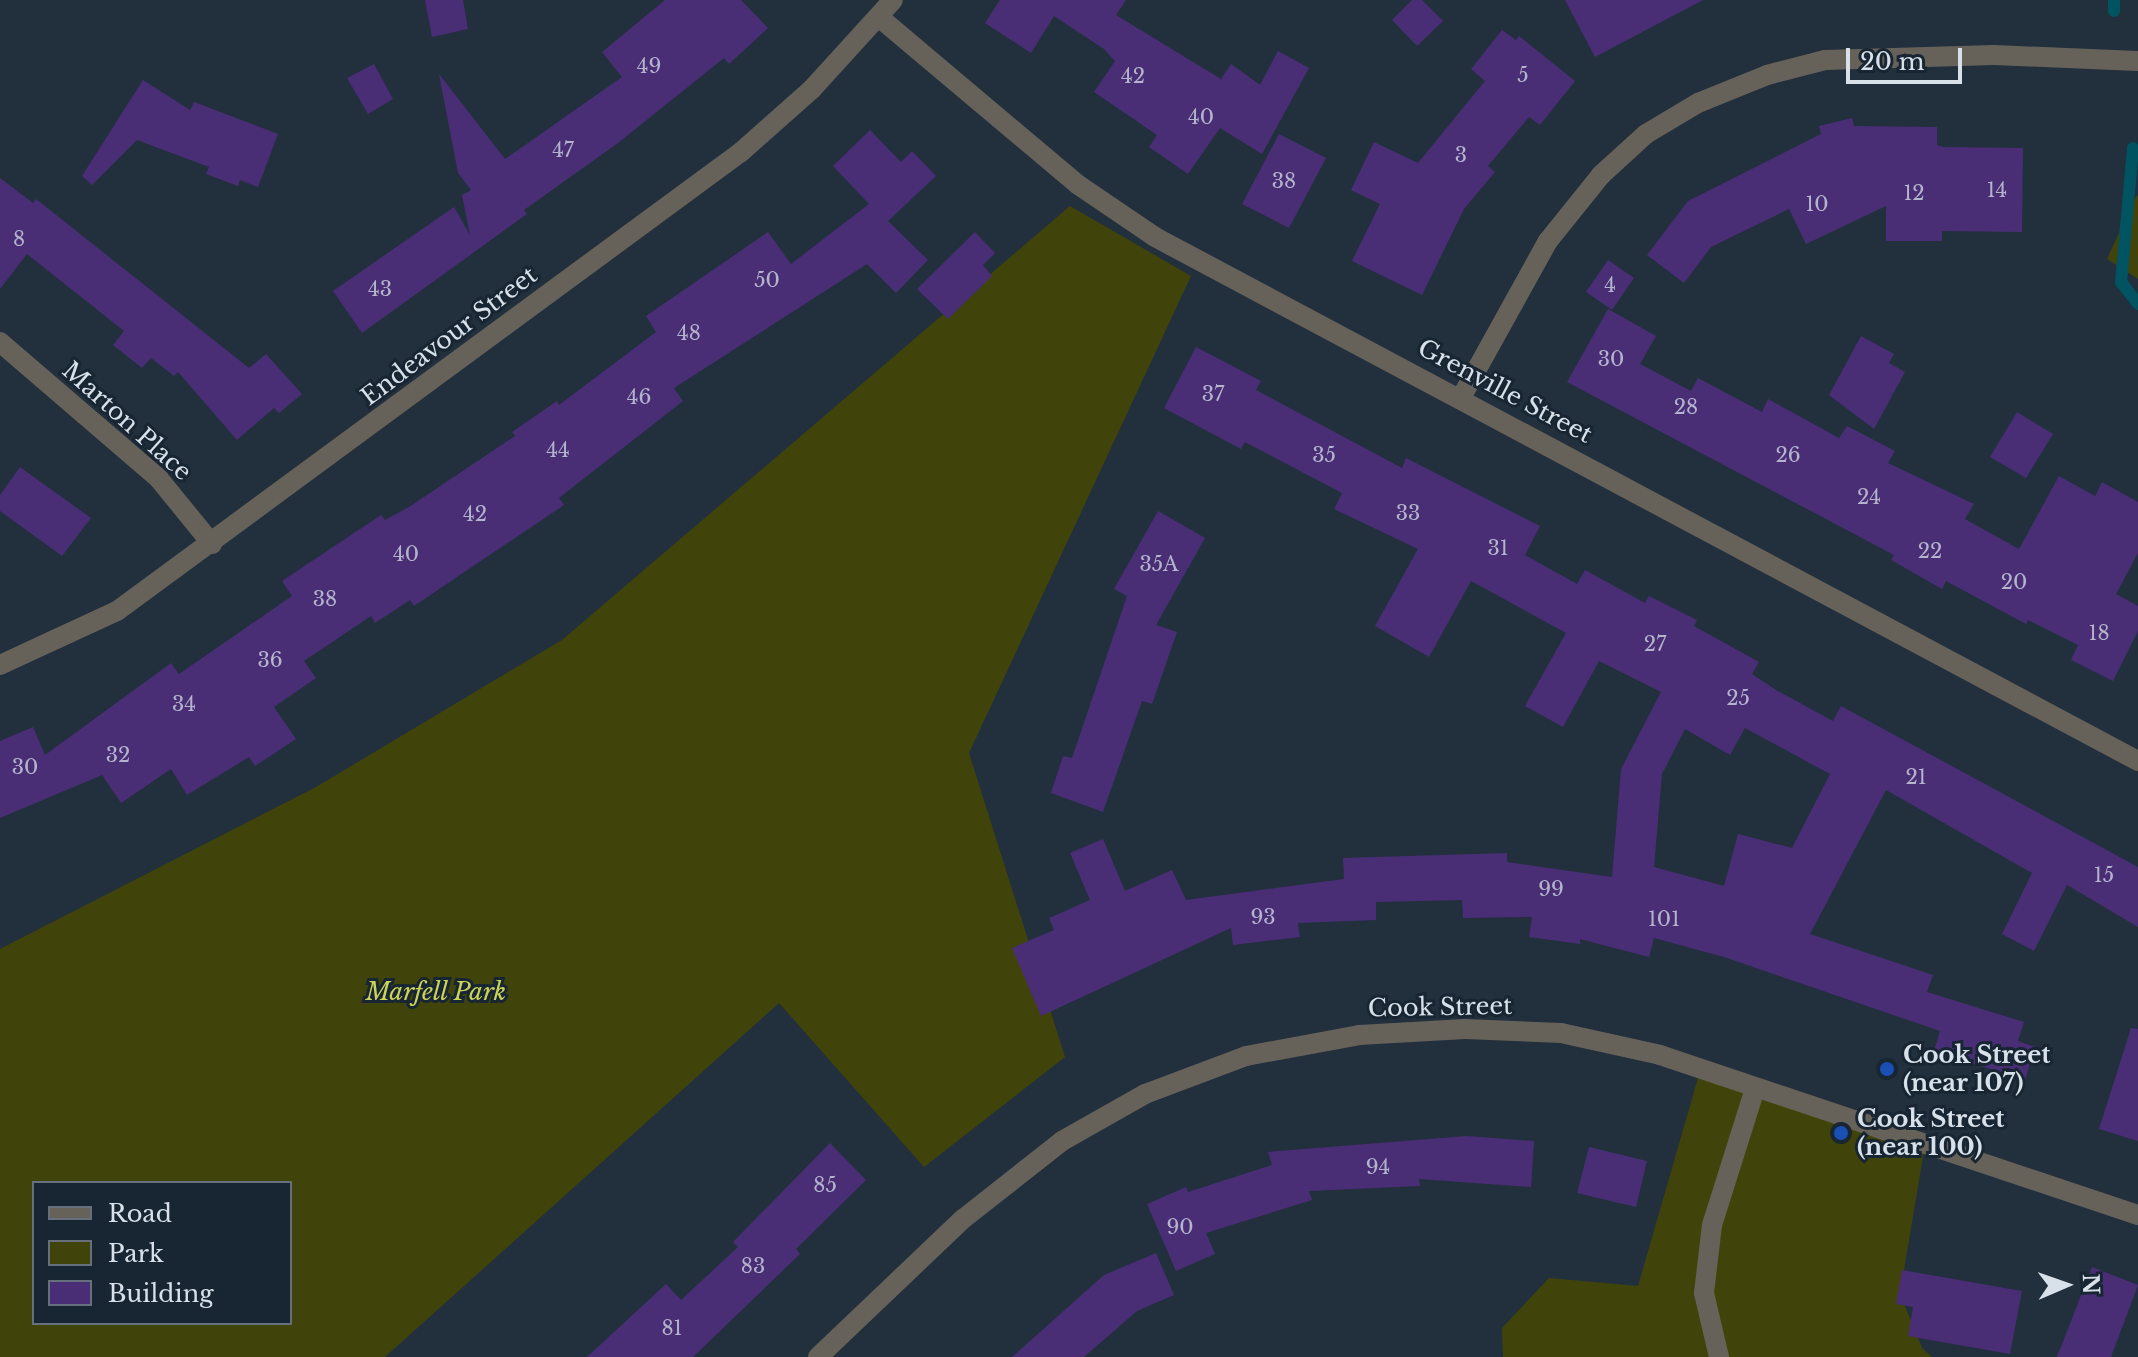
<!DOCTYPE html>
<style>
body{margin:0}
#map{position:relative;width:2138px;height:1357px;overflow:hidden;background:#222f3d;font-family:"Libre Baskerville",serif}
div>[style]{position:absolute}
.green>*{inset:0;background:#41440a}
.stream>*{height:12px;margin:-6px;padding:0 6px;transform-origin:6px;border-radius:6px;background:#005360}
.building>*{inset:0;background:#492e76}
.street>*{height:20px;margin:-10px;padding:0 10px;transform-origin:10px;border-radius:10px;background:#666259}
.dots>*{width:22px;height:22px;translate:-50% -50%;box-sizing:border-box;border:4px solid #182533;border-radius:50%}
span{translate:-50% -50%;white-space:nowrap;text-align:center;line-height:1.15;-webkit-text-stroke:6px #182533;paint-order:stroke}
.number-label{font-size:20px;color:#b4b4cd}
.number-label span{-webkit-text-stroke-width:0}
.street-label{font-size:24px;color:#d8e1ea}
.park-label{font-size:24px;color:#ccd456;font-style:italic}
.poi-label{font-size:24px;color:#d8e1ea;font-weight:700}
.left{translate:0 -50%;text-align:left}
.legend{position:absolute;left:32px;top:1181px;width:260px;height:144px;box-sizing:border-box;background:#182533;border:2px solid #65707c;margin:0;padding:10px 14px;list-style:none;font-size:24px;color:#d8e1ea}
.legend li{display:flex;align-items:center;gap:16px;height:40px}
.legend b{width:40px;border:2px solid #65707c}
.north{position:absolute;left:2026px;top:1245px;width:80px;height:80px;-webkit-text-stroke:6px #182533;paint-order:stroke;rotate:88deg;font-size:22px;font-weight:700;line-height:32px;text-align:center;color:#d8e1ea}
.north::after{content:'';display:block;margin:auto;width:28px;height:36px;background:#d8e1ea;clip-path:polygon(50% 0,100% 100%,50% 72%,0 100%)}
.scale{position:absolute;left:1846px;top:48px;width:116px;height:36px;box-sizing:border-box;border:4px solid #d8e1ea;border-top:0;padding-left:10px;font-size:24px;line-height:28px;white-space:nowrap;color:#d8e1ea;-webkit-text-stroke:6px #182533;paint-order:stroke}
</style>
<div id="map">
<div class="green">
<div style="clip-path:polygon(2136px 196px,2138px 196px,2138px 279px,2107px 259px)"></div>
<div style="clip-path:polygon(evenodd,1070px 206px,1191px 276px,969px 753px,1065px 1057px,924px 1167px,779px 1003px,385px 1357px,0 1357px,0 949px,316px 787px,562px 640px,1070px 206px,34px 1183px,290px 1183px,290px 1323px,34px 1323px,34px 1183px)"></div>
<div style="clip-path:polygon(1700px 1071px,1926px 1139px,1900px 1294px,1922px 1348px,1932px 1357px,1503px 1357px,1502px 1328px,1549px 1278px,1638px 1286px)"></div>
</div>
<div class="stream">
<div style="left:2114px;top:0;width:11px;rotate:90deg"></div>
<div style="left:2133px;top:148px;width:135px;rotate:95.1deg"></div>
<div style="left:2121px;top:282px;width:28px;rotate:52deg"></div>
</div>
<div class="building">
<div style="clip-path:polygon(425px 0,463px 0,468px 29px,432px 37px)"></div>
<div style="clip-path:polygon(665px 0,741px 0,768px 28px,729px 64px,724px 58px,618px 143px,524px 210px,527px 214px,362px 333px,333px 291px,454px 207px,470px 235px,462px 195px,471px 190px,458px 173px,439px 74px,505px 159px,622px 77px,602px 52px)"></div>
<div style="clip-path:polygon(1000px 0,1126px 0,1116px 15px,1221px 79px,1231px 64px,1260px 85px,1278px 51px,1309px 68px,1262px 154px,1220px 128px,1188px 174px,1149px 147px,1157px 135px,1094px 92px,1115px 61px,1104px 49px,1054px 16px,1031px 53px,985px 23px)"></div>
<div style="clip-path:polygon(1412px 0,1422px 0,1443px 21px,1417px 46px,1392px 20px)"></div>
<div style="clip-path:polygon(1565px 0,1703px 0,1595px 57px)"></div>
<div style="clip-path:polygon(1502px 30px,1516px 40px,1519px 36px,1575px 81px,1540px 125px,1529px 117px,1488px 166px,1495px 172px,1464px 209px,1422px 295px,1352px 261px,1380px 204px,1351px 190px,1374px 142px,1418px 163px,1485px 81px,1471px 69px)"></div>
<div style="clip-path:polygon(374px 64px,393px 99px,368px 114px,347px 78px)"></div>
<div style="clip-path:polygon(143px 80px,190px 110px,194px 102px,278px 134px,258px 187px,240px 180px,238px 186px,206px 174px,209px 167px,137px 140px,92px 185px,82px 176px)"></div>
<div style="clip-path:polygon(1852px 118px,1854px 126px,1937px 127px,1937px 145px,1943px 147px,2023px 148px,2022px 232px,1942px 231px,1942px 241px,1886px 241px,1886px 206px,1806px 244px,1789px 209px,1711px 247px,1684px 283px,1647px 255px,1688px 201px,1821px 134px,1819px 126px)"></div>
<div style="clip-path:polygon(870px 130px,901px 162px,912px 151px,936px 176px,888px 221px,928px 260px,896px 293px,867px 264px,674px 388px,683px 401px,559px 498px,564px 505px,414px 606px,410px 600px,375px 623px,371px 616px,304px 661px,316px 678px,274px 707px,296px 739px,255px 766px,249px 757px,187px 795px,171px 769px,121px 803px,102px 775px,0 818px,0 741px,33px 727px,45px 755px,171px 663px,179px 674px,292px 596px,282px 581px,381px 515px,385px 520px,409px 507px,515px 436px,512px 432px,557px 401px,559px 405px,656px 332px,646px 316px,768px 232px,791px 264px,869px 204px,833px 166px)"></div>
<div style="clip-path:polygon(1279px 134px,1326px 158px,1289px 228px,1242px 204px)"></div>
<div style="clip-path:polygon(0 178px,33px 203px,36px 199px,249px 368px,266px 354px,302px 394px,279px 413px,274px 408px,237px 440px,178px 372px,174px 376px,151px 358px,142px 368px,113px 345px,124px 331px,27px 254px,0 289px)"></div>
<div style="clip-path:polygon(975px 232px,995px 253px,983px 265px,992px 276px,948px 319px,917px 289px)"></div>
<div style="clip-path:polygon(1608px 260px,1634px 278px,1612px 310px,1586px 292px)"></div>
<div style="clip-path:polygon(1608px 309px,1656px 336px,1640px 364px,1691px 391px,1698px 378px,1762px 412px,1768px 399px,1839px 438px,1847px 426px,1895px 451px,1888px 463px,1974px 504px,1965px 519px,2019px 549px,2059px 476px,2095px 496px,2102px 482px,2138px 502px,2138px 553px,2116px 594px,2138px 606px,2138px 631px,2113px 681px,2071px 660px,2078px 645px,2028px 620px,2026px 624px,1946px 581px,1942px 589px,1891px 560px,1894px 555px,1567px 382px)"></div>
<div style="clip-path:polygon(1861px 336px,1894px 354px,1889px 363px,1905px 372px,1874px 429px,1829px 395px)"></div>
<div style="clip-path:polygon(evenodd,1196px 347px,1261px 381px,1256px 390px,1402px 468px,1406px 458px,1540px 526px,1525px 555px,1577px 584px,1585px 570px,1645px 603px,1649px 596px,1697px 620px,1694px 626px,1759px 662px,1752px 674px,1776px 690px,1833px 721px,1841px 706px,2138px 867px,2138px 927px,2067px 885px,2034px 951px,2002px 934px,2032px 873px,1886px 790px,1810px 934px,1933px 975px,1927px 992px,2024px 1022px,2018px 1041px,2035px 1047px,2025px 1080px,1934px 1051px,1940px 1031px,1724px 957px,1654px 938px,1649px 957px,1580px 939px,1580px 944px,1529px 937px,1532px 917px,1463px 918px,1462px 900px,1376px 902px,1376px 920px,1298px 923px,1300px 937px,1233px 945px,1231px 928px,1041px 1016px,1012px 948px,1054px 930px,1049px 918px,1090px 900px,1070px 853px,1103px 839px,1125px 891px,1172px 870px,1186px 900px,1344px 879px,1343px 858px,1507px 853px,1507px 862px,1612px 877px,1621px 769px,1661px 692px,1599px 661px,1563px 727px,1525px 706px,1566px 633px,1471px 581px,1429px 657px,1375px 626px,1418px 549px,1334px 509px,1342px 493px,1245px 442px,1241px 449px,1164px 408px,1196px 347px,1745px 728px,1830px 774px,1792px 848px,1738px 834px,1724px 886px,1654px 867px,1662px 774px,1685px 729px,1730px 755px,1745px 728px)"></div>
<div style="clip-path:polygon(2017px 412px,2053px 434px,2026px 478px,1990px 457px)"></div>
<div style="clip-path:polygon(20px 467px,91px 518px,62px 556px,0 511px,0 495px)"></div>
<div style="clip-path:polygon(1158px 511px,1205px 538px,1156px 625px,1177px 632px,1152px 704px,1142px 701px,1103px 812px,1051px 793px,1063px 756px,1072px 758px,1127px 596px,1114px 589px)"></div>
<div style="clip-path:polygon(2131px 1028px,2138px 1029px,2138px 1141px,2099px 1129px)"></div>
<div style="clip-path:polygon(1466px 1136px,1534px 1141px,1531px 1187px,1419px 1179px,1420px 1186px,1309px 1191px,1312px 1200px,1206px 1233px,1215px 1254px,1176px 1271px,1147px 1204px,1186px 1187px,1188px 1192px,1272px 1165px,1268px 1152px)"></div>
<div style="clip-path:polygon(830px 1143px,866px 1180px,796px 1249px,800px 1254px,693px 1357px,587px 1357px,666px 1284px,681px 1300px,738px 1247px,733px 1242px)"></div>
<div style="clip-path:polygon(1589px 1147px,1647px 1161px,1636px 1207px,1577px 1193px)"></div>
<div style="clip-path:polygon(1156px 1253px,1174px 1295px,1137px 1311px,1084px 1357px,1012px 1357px,1104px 1275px)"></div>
<div style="clip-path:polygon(2092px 1267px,2138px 1285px,2111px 1357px,2057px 1357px)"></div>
<div style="clip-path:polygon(1902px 1270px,2022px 1291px,2010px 1354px,1908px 1336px,1913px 1307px,1896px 1304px)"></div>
</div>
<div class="street">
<div style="left:880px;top:18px;width:258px;rotate:40.1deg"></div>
<div style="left:1077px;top:184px;width:94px;rotate:34.2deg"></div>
<div style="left:1155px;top:237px;width:1114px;rotate:28.06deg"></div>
<div style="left:0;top:342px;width:210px;rotate:40.7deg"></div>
<div style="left:159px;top:479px;width:84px;rotate:50.8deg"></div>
<div style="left:1462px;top:396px;width:177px;rotate:-61deg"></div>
<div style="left:1548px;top:241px;width:85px;rotate:-51.2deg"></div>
<div style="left:1601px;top:175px;width:61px;rotate:-42.3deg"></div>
<div style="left:1646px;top:134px;width:61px;rotate:-30.8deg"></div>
<div style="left:1698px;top:103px;width:74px;rotate:-22.1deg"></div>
<div style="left:1767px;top:75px;width:60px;rotate:-14.5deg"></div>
<div style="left:1825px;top:60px;width:169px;rotate:-1.7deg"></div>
<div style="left:1994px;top:55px;width:144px;rotate:2.4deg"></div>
<div style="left:0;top:665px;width:129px;rotate:-24.8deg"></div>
<div style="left:117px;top:611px;width:775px;rotate:-36.34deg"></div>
<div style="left:741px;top:152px;width:95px;rotate:-41.6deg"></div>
<div style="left:812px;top:89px;width:120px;rotate:-47.7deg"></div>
<div style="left:818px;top:1357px;width:200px;rotate:-43.6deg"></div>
<div style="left:963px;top:1219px;width:126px;rotate:-38.2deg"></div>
<div style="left:1062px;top:1141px;width:95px;rotate:-29.5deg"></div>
<div style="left:1145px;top:1094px;width:108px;rotate:-20.6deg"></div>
<div style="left:1246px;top:1056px;width:115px;rotate:-10.5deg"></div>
<div style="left:1359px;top:1035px;width:106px;rotate:-3.2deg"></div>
<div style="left:1465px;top:1029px;width:96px;rotate:2.4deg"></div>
<div style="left:1561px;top:1033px;width:101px;rotate:12.5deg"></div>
<div style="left:1660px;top:1055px;width:504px;rotate:18.51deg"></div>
<div style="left:1719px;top:1357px;width:66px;rotate:-103.2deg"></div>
<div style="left:1704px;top:1293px;width:68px;rotate:-83.3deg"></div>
<div style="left:1712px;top:1225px;width:143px;rotate:-72.5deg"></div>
</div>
<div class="dots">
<div style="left:1887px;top:1069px;background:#1a4fb4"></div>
<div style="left:1841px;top:1133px;background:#1a4fb4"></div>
</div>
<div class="number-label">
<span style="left:649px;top:66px">49</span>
<span style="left:1523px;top:75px">5</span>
<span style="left:1133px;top:76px">42</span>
<span style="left:1201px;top:117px">40</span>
<span style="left:563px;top:150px">47</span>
<span style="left:1461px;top:155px">3</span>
<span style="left:1284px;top:181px">38</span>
<span style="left:1997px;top:190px">14</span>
<span style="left:1914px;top:193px">12</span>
<span style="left:1817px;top:204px">10</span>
<span style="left:19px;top:239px">8</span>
<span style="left:767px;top:280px">50</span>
<span style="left:1610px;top:285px">4</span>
<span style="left:380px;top:289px">43</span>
<span style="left:689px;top:333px">48</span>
<span style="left:1611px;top:359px">30</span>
<span style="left:1213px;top:394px">37</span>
<span style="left:639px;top:397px">46</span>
<span style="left:1686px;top:407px">28</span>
<span style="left:558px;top:450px">44</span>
<span style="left:1324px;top:455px">35</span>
<span style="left:1788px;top:455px">26</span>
<span style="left:1869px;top:497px">24</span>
<span style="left:1408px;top:513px">33</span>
<span style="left:475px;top:514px">42</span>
<span style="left:1498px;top:548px">31</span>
<span style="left:1930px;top:551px">22</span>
<span style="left:406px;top:554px">40</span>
<span style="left:1159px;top:564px">35A</span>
<span style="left:2014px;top:582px">20</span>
<span style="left:325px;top:599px">38</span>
<span style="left:2099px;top:633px">18</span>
<span style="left:1655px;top:644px">27</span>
<span style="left:270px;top:660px">36</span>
<span style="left:1738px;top:698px">25</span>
<span style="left:184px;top:704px">34</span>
<span style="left:118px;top:755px">32</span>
<span style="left:25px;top:767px">30</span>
<span style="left:1916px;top:777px">21</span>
<span style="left:2104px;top:875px">15</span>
<span style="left:1551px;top:889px">99</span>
<span style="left:1263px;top:917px">93</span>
<span style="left:1664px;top:919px">101</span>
<span style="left:1378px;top:1167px">94</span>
<span style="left:825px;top:1185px">85</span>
<span style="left:1180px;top:1227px">90</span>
<span style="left:753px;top:1266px">83</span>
<span style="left:672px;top:1328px">81</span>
</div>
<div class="street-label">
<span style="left:449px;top:336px;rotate:-37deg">Endeavour Street</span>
<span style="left:1505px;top:391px;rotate:28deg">Grenville Street</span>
<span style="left:127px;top:421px;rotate:42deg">Marton Place</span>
<span style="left:1440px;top:1007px;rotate:-1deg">Cook Street</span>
</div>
<div class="park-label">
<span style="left:436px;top:992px">Marfell Park</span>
</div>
<div class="poi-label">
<span class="left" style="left:1903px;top:1069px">Cook Street<br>(near 107)</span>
<span class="left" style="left:1857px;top:1133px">Cook Street<br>(near 100)</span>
</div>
<ul class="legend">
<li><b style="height:10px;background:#666259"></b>Road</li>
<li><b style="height:22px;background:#41440a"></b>Park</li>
<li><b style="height:22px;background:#492e76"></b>Building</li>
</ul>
<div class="north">N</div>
<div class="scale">20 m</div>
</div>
